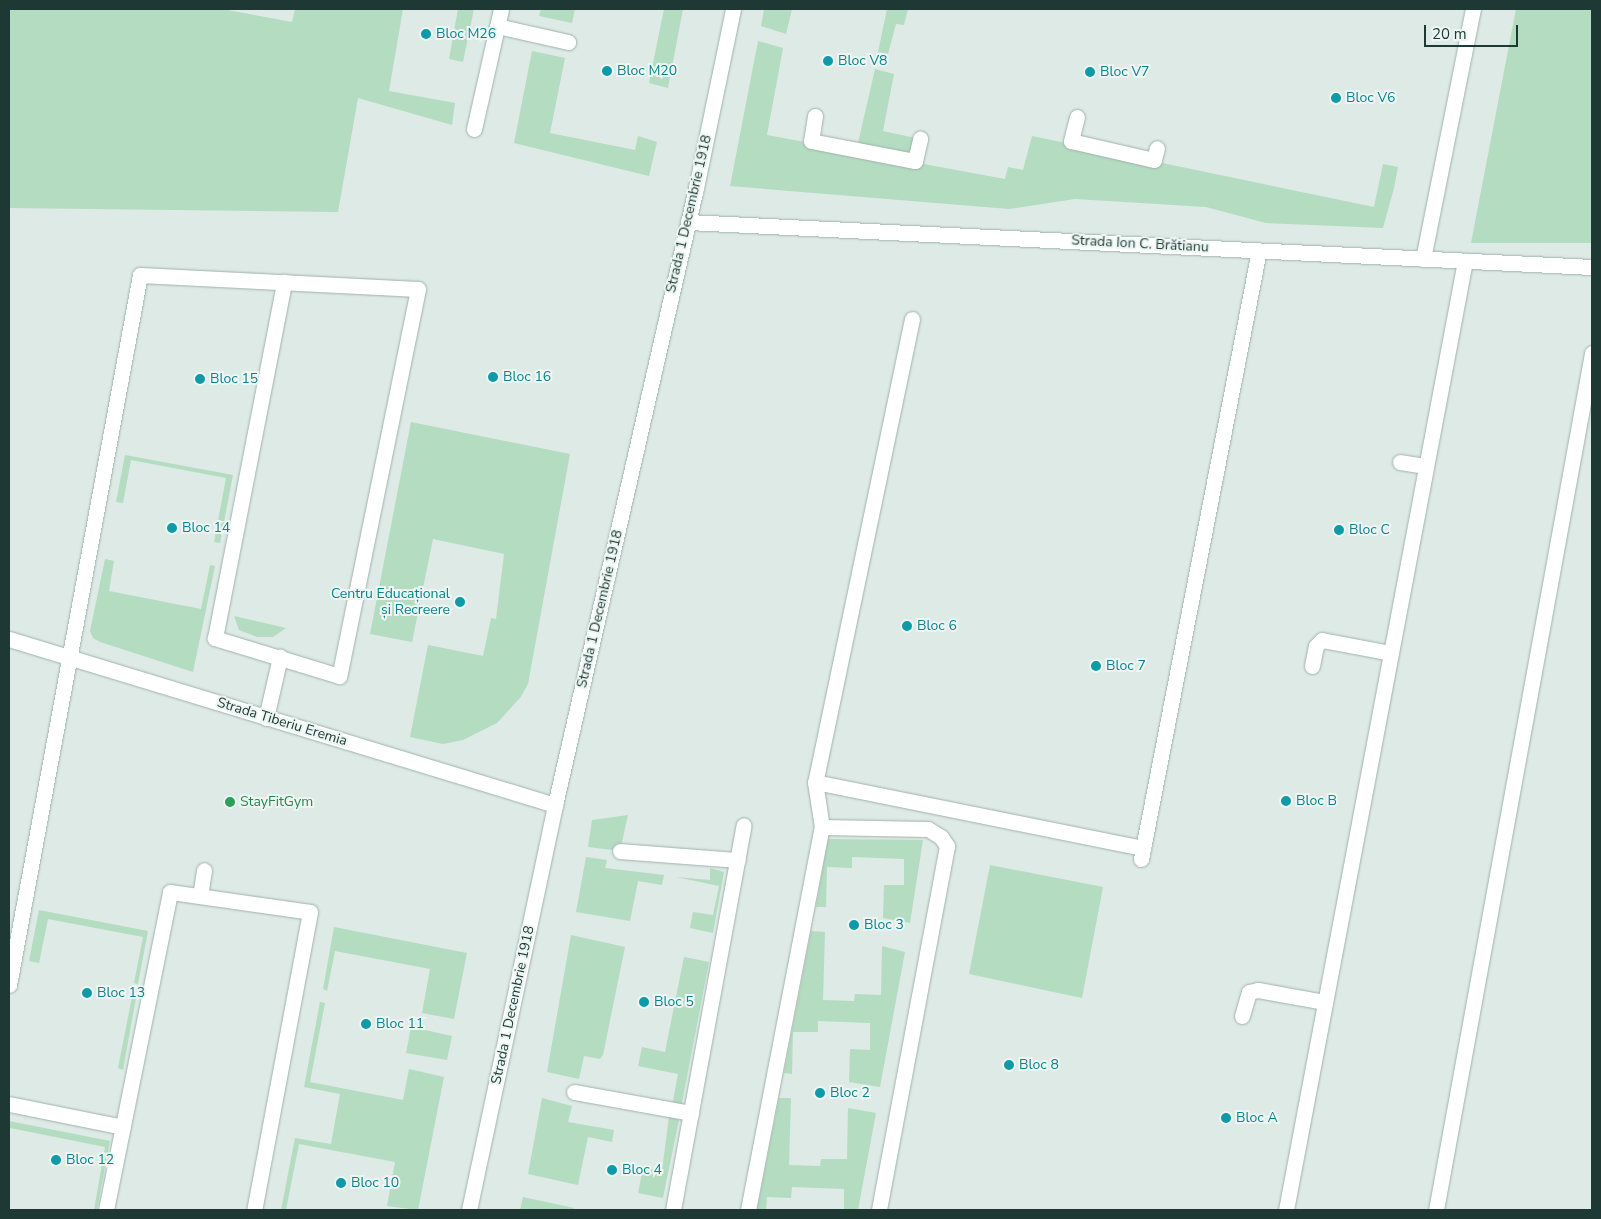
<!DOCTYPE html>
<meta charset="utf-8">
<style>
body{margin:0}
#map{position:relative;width:1601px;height:1219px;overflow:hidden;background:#ddeae5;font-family:"Nunito Sans",sans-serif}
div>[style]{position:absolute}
.green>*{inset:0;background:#b4dcc1}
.roads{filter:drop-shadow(0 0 1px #a0b1ac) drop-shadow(0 0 1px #a0b1ac)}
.minor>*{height:15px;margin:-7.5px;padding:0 7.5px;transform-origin:7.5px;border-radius:7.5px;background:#fff}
.dots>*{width:14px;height:14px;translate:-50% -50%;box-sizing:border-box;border:2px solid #edf6f2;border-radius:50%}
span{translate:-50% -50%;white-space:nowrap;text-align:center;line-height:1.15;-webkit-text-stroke:4px #edf6f2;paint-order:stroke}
.culture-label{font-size:14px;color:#0d838f}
.left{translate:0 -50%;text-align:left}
.right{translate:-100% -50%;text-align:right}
.street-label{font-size:14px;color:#1e3934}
.leisure-label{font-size:14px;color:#27864d}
.frame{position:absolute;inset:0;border:10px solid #1e3934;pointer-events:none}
.scale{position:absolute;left:1424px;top:25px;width:94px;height:22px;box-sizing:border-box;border:2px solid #1e3934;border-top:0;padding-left:6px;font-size:15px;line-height:18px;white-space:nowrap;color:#1e3934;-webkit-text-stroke:4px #edf6f2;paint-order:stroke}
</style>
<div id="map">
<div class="green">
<div style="clip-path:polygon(9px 9px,222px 9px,292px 22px,295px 9px,403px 9px,389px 91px,455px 103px,452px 125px,358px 98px,338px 212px,9px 208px)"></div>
<div style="clip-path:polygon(458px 9px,474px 9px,463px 62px,449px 59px)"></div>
<div style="clip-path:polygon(541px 9px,575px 9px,572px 23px,539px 16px)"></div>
<div style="clip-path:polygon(664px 9px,683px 9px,668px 88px,649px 83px)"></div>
<div style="clip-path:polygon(764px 9px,792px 9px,786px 34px,761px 26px)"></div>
<div style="clip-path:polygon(887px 9px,908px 9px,904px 25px,896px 24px,888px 54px,878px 52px)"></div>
<div style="clip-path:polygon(1516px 9px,1592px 9px,1592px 243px,1471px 243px)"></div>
<div style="clip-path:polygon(758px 41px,783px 48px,767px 135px,1005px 179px,1008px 167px,1023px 170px,1032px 136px,1374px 207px,1383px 164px,1398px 167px,1394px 188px,1383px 228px,1266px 223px,1206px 207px,1141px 203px,1075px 199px,1009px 209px,730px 186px)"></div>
<div style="clip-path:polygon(532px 51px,565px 58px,550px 133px,635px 150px,638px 136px,657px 142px,649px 176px,514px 143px)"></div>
<div style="clip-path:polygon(875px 69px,894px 74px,883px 131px,920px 139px,916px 156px,858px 143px)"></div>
<div style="clip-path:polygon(411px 422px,570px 454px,528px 684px,520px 698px,497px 723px,463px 740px,443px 744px,410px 737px,428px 645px,483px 656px,491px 618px,496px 619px,504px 554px,433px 539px,412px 642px,370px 634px)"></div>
<div style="clip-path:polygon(125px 455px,233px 475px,220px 543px,214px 542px,226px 478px,131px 460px,123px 503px,116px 502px)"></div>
<div style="clip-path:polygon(105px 559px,114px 561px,109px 591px,201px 609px,210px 565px,215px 566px,193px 672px,100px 642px,93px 638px,90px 631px)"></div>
<div style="clip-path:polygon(234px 616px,286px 628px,273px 637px,257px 637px,239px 630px)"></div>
<div style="clip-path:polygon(628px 815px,620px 851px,588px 847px,592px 820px)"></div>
<div style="clip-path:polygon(828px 839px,923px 840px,910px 923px,883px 918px,884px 885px,904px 885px,904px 859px,852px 857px,852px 868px,827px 867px,826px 907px,816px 907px)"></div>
<div style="clip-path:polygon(586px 857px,607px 860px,605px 868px,664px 875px,662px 885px,638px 881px,630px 921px,576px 912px)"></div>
<div style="clip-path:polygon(990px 865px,1103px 887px,1082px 998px,969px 974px)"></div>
<div style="clip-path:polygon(710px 868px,724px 872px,713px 933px,690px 928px,693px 912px,713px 915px,719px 886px,676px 877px,710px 880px)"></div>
<div style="clip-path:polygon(39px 910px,148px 931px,138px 984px,134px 983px,143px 937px,48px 919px,39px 963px,29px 961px)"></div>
<div style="clip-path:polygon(334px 927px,467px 953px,454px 1019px,422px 1013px,430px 969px,335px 951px,327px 991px,323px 989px)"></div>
<div style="clip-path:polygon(811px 931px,825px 932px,823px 1000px,854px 1001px,855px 994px,881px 995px,882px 946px,905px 952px,880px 1087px,849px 1082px,850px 1049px,870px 1050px,870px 1023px,818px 1021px,818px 1032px,793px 1032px,792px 1074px,784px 1073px)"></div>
<div style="clip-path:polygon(571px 935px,625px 947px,603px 1055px,600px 1059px,584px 1056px,579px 1079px,547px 1072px)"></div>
<div style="clip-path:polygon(684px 957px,709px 962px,681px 1108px,672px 1106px,678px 1074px,638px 1066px,642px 1047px,665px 1052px)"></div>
<div style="clip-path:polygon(132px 997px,136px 998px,123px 1070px,118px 1068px)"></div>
<div style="clip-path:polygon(320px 1002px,325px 1003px,310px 1082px,403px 1100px,409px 1069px,444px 1077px,418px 1210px,387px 1206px,395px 1162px,299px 1144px,286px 1210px,281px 1210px,295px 1138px,331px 1144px,340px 1094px,304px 1087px)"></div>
<div style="clip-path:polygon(411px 1027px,452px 1036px,447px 1060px,406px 1053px)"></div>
<div style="clip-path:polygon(542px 1098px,572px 1106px,568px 1122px,614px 1130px,612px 1142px,588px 1137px,578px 1185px,528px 1174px)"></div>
<div style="clip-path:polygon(779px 1098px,791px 1098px,789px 1165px,820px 1166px,821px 1159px,847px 1159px,848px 1108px,876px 1113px,858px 1210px,844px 1210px,844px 1189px,792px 1187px,791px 1198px,767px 1197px,766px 1210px,757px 1210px)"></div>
<div style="clip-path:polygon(669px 1116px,679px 1120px,663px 1198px,638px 1193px,643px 1168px,662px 1171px)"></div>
<div style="clip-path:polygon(9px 1121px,110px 1141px,97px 1210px,94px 1210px,105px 1147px,10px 1128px,9px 1134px)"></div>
<div style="clip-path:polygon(523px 1197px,574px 1208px,573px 1210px,520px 1210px)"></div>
</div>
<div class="roads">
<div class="minor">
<div style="left:497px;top:26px;width:73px;rotate:12.7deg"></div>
<div style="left:815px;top:116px;width:25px;rotate:99deg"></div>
<div style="left:811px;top:141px;width:106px;rotate:10.9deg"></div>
<div style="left:915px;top:161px;width:23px;rotate:-77deg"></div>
<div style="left:1077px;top:117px;width:25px;rotate:104deg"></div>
<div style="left:1071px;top:141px;width:85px;rotate:12.9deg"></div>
<div style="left:1154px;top:160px;width:12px;rotate:-76deg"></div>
<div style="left:474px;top:129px;width:123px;rotate:-77.3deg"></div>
<div style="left:688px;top:222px;width:905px;rotate:2.85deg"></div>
<div style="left:1423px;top:259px;width:255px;rotate:-78.7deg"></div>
<div style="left:912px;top:319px;width:473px;rotate:101.8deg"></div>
<div style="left:815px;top:782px;width:335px;rotate:11.4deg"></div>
<div style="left:1400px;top:462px;width:26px;rotate:9deg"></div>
<div style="left:9px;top:639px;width:571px;rotate:16.91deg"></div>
<div style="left:1312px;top:666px;width:20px;rotate:-79deg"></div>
<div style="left:1316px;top:646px;width:8px;rotate:-45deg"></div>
<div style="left:1322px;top:640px;width:70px;rotate:10.7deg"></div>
<div style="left:266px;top:718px;width:63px;rotate:-77.1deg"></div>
<div style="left:815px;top:782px;width:46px;rotate:81.2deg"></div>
<div style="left:620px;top:851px;width:118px;rotate:4.4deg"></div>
<div style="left:1141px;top:859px;width:620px;rotate:-79.03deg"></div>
<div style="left:200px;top:896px;width:26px;rotate:-81deg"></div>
<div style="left:9px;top:985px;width:722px;rotate:-79.55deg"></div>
<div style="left:140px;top:275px;width:20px;rotate:3deg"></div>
<div style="left:160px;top:276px;width:258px;rotate:2.9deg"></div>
<div style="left:418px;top:289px;width:395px;rotate:101.5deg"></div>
<div style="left:339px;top:676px;width:130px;rotate:-163deg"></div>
<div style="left:215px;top:638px;width:363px;rotate:-79deg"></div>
<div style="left:1242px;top:1016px;width:25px;rotate:-74deg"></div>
<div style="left:1249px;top:992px;width:9px;rotate:-13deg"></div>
<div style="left:1258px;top:990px;width:68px;rotate:10.2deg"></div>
<div style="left:574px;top:1092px;width:119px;rotate:10.2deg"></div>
<div style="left:9px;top:1104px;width:116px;rotate:11.4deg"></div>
<div style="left:106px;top:1210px;width:324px;rotate:-78.6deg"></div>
<div style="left:170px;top:892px;width:141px;rotate:8.1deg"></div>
<div style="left:310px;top:912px;width:303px;rotate:100.6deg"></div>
<div style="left:469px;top:1210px;width:414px;rotate:-78deg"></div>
<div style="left:555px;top:805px;width:633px;rotate:-77.13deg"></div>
<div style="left:696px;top:188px;width:183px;rotate:-78.3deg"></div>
<div style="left:673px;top:1210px;width:391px;rotate:-79.6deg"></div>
<div style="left:748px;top:1210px;width:390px;rotate:-79.1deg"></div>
<div style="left:822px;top:827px;width:106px;rotate:1.1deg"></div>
<div style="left:928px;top:829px;width:15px;rotate:32deg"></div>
<div style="left:941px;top:837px;width:11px;rotate:56deg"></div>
<div style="left:947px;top:846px;width:370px;rotate:100.6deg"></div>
<div style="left:1286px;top:1210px;width:966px;rotate:-79.32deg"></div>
<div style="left:1436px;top:1210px;width:871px;rotate:-79.68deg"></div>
</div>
</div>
<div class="dots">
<div style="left:426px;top:34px;background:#0f9aa8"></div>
<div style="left:828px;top:61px;background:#0f9aa8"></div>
<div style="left:607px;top:71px;background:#0f9aa8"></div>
<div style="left:1090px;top:72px;background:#0f9aa8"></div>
<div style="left:1336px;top:98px;background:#0f9aa8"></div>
<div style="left:493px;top:377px;background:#0f9aa8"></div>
<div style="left:200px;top:379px;background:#0f9aa8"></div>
<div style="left:172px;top:528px;background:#0f9aa8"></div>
<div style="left:1339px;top:530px;background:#0f9aa8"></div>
<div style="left:460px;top:602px;background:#0f9aa8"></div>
<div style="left:907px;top:626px;background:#0f9aa8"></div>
<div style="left:1096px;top:666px;background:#0f9aa8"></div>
<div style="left:1286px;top:801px;background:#0f9aa8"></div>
<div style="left:230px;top:802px;background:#2e9e5b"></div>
<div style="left:854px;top:925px;background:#0f9aa8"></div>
<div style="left:87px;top:993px;background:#0f9aa8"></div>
<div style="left:644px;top:1002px;background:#0f9aa8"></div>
<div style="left:366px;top:1024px;background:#0f9aa8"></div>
<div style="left:1009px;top:1065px;background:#0f9aa8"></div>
<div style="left:820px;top:1093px;background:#0f9aa8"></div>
<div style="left:1226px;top:1118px;background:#0f9aa8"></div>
<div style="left:56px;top:1160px;background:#0f9aa8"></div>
<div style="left:612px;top:1170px;background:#0f9aa8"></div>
<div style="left:341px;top:1183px;background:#0f9aa8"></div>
</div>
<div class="culture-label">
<span class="left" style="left:436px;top:34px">Bloc M26</span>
<span class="left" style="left:838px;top:61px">Bloc V8</span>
<span class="left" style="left:617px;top:71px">Bloc M20</span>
<span class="left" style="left:1100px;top:72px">Bloc V7</span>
<span class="left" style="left:1346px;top:98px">Bloc V6</span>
<span class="left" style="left:503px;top:377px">Bloc 16</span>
<span class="left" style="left:210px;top:379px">Bloc 15</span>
<span class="left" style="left:182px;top:528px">Bloc 14</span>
<span class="left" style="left:1349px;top:530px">Bloc C</span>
<span class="right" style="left:450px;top:602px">Centru Educațional<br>și Recreere</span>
<span class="left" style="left:917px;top:626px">Bloc 6</span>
<span class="left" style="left:1106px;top:666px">Bloc 7</span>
<span class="left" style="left:1296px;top:801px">Bloc B</span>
<span class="left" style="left:864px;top:925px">Bloc 3</span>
<span class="left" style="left:97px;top:993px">Bloc 13</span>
<span class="left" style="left:654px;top:1002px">Bloc 5</span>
<span class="left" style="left:376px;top:1024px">Bloc 11</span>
<span class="left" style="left:1019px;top:1065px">Bloc 8</span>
<span class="left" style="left:830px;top:1093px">Bloc 2</span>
<span class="left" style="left:1236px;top:1118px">Bloc A</span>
<span class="left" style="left:66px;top:1160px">Bloc 12</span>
<span class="left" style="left:622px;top:1170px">Bloc 4</span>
<span class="left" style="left:351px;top:1183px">Bloc 10</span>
</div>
<div class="street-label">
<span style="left:689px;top:214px;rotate:-77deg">Strada 1 Decembrie 1918</span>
<span style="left:1140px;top:244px;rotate:3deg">Strada Ion C. Brătianu</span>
<span style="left:600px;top:609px;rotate:-77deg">Strada 1 Decembrie 1918</span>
<span style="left:282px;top:722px;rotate:17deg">Strada Tiberiu Eremia</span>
<span style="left:513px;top:1005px;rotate:-78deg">Strada 1 Decembrie 1918</span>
</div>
<div class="leisure-label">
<span class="left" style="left:240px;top:802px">StayFitGym</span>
</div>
<div class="frame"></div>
<div class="scale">20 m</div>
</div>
